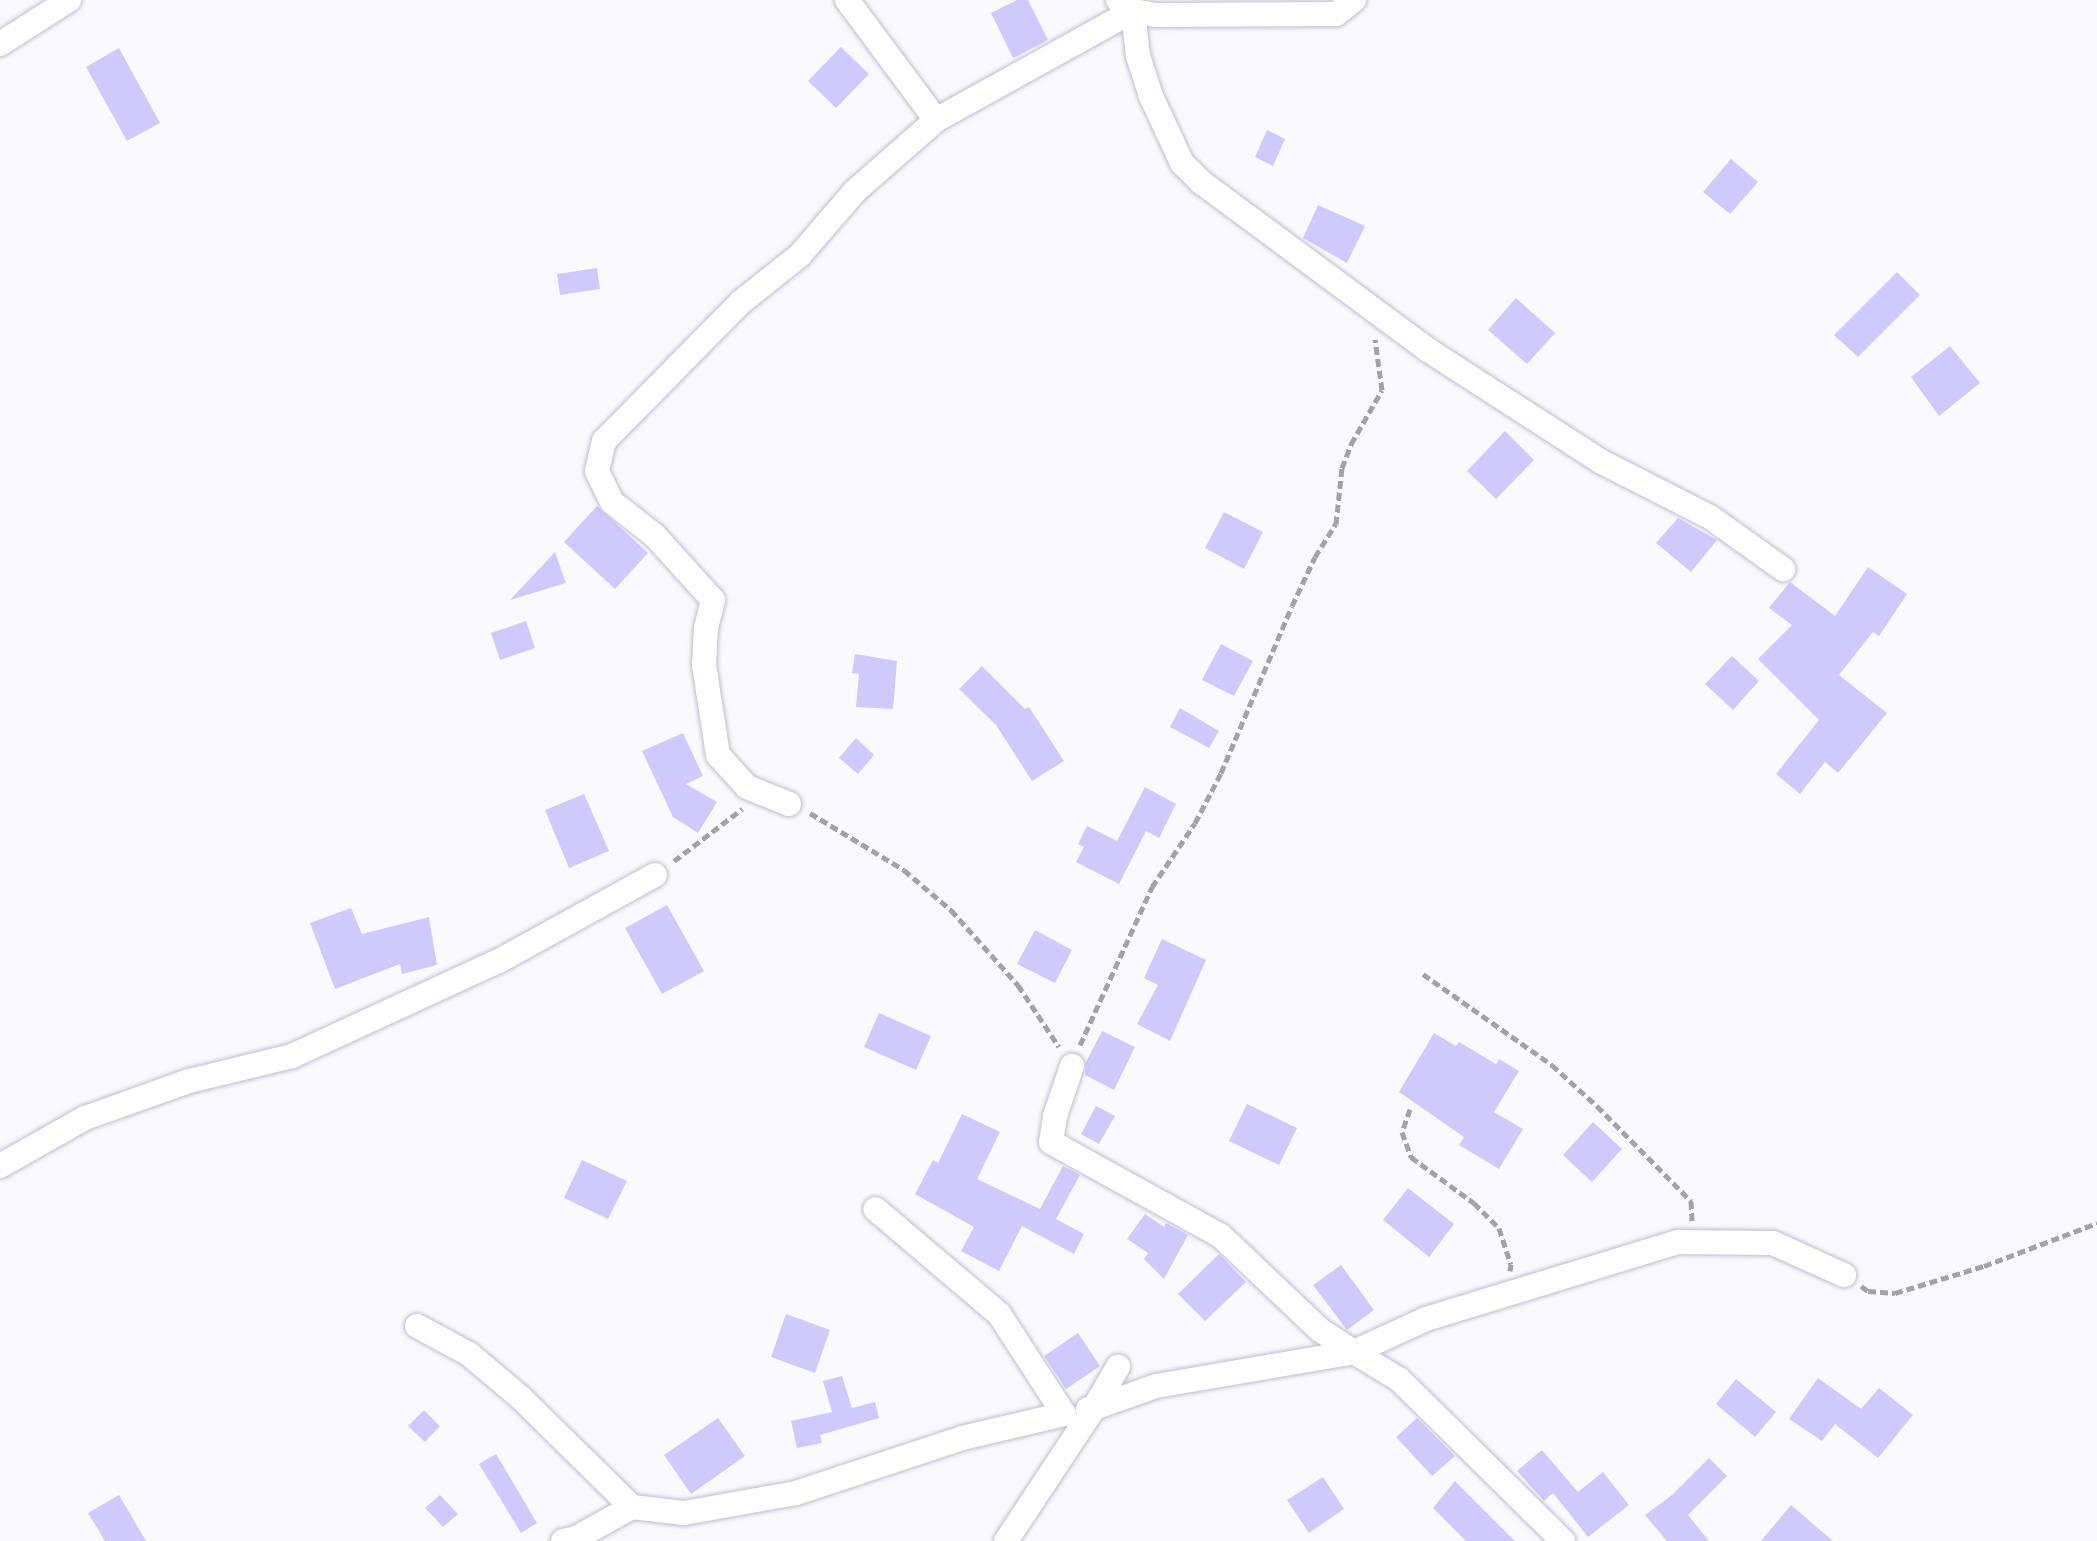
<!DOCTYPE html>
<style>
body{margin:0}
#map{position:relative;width:2097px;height:1541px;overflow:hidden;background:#fafafe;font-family:"Exo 2",sans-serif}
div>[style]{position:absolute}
.building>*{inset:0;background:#cfc9fc}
.path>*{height:5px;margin-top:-2.5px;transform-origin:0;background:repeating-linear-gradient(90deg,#a2a2a7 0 8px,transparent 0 12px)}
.roads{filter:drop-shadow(0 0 2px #bfbdce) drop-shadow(0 0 2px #bfbdce)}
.street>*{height:24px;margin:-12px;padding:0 12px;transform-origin:12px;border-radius:12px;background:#fff}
span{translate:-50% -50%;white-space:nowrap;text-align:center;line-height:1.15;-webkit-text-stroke:8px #fafafe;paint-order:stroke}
</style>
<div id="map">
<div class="building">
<div style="clip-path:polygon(1017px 0,1028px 0,1048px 40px,1013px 58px,991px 13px)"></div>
<div style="clip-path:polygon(841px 47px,869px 74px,836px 108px,808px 81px)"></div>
<div style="clip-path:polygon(119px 48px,160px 123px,127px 141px,86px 67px)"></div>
<div style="clip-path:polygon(1267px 130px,1285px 139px,1273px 166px,1255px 157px)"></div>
<div style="clip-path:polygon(1731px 159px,1758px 182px,1730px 214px,1703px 192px)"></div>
<div style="clip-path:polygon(1318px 205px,1365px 226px,1347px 263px,1303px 238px)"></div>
<div style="clip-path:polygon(597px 268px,600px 289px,560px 295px,557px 274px)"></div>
<div style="clip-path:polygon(1897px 272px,1920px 295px,1858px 357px,1834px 335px)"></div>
<div style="clip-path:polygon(1516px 298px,1555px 333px,1527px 364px,1488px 330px)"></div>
<div style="clip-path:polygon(1950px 346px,1980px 383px,1939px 416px,1911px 377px)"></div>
<div style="clip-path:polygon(1505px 431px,1534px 460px,1496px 499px,1467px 471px)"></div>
<div style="clip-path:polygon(597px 506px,648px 553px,615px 589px,564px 542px)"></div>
<div style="clip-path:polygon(1224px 512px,1263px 532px,1244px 569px,1205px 548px)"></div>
<div style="clip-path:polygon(1678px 518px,1717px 540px,1691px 572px,1656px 543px)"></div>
<div style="clip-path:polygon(555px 552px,566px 583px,510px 600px)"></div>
<div style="clip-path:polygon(1868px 567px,1907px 594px,1879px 636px,1873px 632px,1839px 675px,1887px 713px,1838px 773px,1825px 762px,1800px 794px,1776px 774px,1819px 720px,1758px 659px,1792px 625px,1769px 608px,1790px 582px,1835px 616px)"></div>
<div style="clip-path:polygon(526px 621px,535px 648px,500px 660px,491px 633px)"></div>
<div style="clip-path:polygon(1221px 644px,1253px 661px,1234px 696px,1202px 680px)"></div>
<div style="clip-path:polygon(855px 654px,897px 661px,893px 709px,856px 707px,859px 674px,852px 673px)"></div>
<div style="clip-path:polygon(1732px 656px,1759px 681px,1733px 710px,1705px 684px)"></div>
<div style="clip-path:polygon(982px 666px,1025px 709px,1029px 707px,1064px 761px,1032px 781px,996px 725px,959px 689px)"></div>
<div style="clip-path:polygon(1180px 708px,1219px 731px,1209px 748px,1170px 727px)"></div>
<div style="clip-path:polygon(683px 733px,703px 776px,686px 784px,717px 802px,698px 833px,673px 817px,642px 751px)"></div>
<div style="clip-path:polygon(856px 738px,874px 755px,858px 774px,839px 758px)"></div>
<div style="clip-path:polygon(1145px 787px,1176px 804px,1159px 838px,1146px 831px,1119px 884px,1076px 862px,1084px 847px,1078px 844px,1087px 826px,1117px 841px)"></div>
<div style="clip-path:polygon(584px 794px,609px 851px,569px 868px,545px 810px)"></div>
<div style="clip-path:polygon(667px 905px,704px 971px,662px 994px,625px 928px)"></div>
<div style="clip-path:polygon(351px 908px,362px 934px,429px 917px,437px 965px,402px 974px,400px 964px,335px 989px,310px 923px)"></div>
<div style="clip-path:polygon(1035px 930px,1072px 950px,1055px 983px,1017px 964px)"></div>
<div style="clip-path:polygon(1162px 939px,1206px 960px,1170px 1041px,1137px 1024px,1158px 985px,1144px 978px)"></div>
<div style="clip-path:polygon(879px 1013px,931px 1036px,916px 1070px,864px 1047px)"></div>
<div style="clip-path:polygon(1102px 1031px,1135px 1047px,1114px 1090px,1085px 1075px,1086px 1062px)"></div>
<div style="clip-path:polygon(1434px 1033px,1456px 1046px,1459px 1042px,1496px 1064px,1499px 1059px,1519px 1071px,1494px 1112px,1523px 1129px,1499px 1169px,1459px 1145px,1464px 1137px,1399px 1092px)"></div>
<div style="clip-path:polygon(1247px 1104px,1297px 1128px,1279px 1165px,1229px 1141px)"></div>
<div style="clip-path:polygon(1096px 1106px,1115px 1116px,1099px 1144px,1081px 1134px)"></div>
<div style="clip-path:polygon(962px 1114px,1000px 1132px,977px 1179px,1040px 1209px,1063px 1166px,1080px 1175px,1056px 1219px,1084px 1234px,1074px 1254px,1022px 1226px,999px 1271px,961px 1251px,974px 1227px,915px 1194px,933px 1160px,938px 1163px)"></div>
<div style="clip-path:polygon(1593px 1122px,1622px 1149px,1592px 1182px,1563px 1155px)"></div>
<div style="clip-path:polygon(582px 1160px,627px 1181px,608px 1219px,564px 1198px)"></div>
<div style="clip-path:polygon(1408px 1188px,1454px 1224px,1429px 1257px,1383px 1220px)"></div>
<div style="clip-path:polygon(1145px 1214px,1164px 1227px,1166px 1223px,1188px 1235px,1164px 1279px,1144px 1259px,1148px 1253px,1127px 1239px)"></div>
<div style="clip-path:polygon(1219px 1254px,1246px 1282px,1205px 1321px,1178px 1294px)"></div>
<div style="clip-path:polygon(1341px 1265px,1374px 1310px,1347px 1330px,1313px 1285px)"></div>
<div style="clip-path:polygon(786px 1314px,830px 1330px,815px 1373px,771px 1357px)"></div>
<div style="clip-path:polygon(1078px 1333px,1100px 1366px,1066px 1389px,1044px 1356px)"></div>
<div style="clip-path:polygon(842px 1376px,852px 1408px,875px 1402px,879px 1418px,820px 1435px,822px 1443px,797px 1448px,791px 1421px,832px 1412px,823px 1381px)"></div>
<div style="clip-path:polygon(1818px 1378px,1861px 1409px,1879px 1388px,1913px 1415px,1878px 1458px,1835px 1424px,1822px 1441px,1789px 1419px)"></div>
<div style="clip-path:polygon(1736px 1379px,1776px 1412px,1755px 1437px,1716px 1404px)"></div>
<div style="clip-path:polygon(424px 1410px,440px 1426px,425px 1442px,408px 1426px)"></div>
<div style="clip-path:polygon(718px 1418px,745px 1456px,691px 1494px,664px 1455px)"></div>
<div style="clip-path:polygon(1417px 1418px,1455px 1456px,1432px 1476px,1396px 1437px)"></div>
<div style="clip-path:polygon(1542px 1450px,1578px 1492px,1603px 1472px,1629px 1505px,1588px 1537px,1553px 1493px,1544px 1501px,1517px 1471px)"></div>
<div style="clip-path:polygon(496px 1454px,537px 1523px,521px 1533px,479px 1464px)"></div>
<div style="clip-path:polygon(1709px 1458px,1727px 1476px,1688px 1515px,1709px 1541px,1667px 1541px,1645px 1515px,1672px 1495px)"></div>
<div style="clip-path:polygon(1323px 1477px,1344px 1509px,1309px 1533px,1287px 1500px)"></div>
<div style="clip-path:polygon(1455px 1481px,1515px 1541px,1466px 1541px,1433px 1508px)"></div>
<div style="clip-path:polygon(119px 1495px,146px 1541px,105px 1541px,88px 1513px)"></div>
<div style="clip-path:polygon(440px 1495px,458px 1514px,443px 1527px,425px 1508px)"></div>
<div style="clip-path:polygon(1791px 1505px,1833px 1541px,1761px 1541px)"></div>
</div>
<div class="path">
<div style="left:810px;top:813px;width:110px;rotate:31.2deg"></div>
<div style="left:904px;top:870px;width:62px;rotate:40.4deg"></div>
<div style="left:951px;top:910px;width:101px;rotate:48.2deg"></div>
<div style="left:1018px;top:985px;width:74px;rotate:56.5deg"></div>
<div style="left:674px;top:861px;width:86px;rotate:-37.4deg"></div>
<div style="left:1423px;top:974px;width:158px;rotate:35.2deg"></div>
<div style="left:1552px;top:1065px;width:61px;rotate:42.3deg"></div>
<div style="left:1597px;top:1106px;width:134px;rotate:45.3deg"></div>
<div style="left:1691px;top:1201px;width:20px;rotate:87deg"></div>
<div style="left:1080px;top:1045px;width:174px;rotate:-65.5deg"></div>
<div style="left:1152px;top:887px;width:77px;rotate:-56.1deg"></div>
<div style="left:1195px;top:823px;width:56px;rotate:-62.5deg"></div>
<div style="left:1221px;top:773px;width:181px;rotate:-67deg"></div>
<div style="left:1292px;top:606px;width:54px;rotate:-64.9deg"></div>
<div style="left:1315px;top:557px;width:39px;rotate:-58deg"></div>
<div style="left:1336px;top:524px;width:56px;rotate:-83.9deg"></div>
<div style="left:1342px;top:468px;width:26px;rotate:-69deg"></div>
<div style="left:1351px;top:444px;width:62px;rotate:-60.1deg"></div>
<div style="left:1382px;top:390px;width:51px;rotate:-97.8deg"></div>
<div style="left:1410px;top:1109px;width:24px;rotate:109deg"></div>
<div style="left:1402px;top:1132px;width:27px;rotate:70deg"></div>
<div style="left:1411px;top:1157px;width:78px;rotate:36.1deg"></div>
<div style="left:1474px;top:1203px;width:35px;rotate:45deg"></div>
<div style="left:1499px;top:1228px;width:38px;rotate:72deg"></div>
<div style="left:1511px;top:1264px;width:7px;rotate:98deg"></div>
<div style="left:1861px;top:1286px;width:9px;rotate:36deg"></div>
<div style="left:1868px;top:1291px;width:27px;rotate:4deg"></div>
<div style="left:1895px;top:1293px;width:93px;rotate:-16.9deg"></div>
<div style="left:1984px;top:1266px;width:121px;rotate:-20.8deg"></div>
</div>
<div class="roads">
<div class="street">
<div style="left:847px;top:0;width:149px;rotate:53.4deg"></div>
<div style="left:1118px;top:0;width:19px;rotate:36deg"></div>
<div style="left:1133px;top:11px;width:22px;rotate:10deg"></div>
<div style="left:1155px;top:15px;width:181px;rotate:-0.3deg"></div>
<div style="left:1336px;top:14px;width:23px;rotate:-38deg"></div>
<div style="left:0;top:44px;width:82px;rotate:-32.5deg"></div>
<div style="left:789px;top:804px;width:45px;rotate:-158deg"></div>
<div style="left:747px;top:787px;width:43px;rotate:-132.2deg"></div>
<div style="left:718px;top:755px;width:91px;rotate:-98.8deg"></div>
<div style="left:704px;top:665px;width:37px;rotate:-87deg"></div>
<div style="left:706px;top:628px;width:29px;rotate:-76deg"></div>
<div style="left:713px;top:600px;width:86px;rotate:-132.2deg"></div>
<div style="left:655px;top:536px;width:55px;rotate:-141.7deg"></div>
<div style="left:612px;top:502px;width:34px;rotate:-116deg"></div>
<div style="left:597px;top:471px;width:31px;rotate:-77deg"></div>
<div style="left:604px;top:441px;width:195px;rotate:-45.4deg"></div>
<div style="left:741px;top:302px;width:75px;rotate:-38.5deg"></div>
<div style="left:800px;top:255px;width:84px;rotate:-49.3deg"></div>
<div style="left:855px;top:191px;width:108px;rotate:-41.2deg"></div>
<div style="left:936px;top:120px;width:225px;rotate:-29deg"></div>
<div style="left:1133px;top:11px;width:45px;rotate:83.7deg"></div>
<div style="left:1138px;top:56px;width:40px;rotate:72deg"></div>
<div style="left:1150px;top:94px;width:76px;rotate:65.1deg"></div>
<div style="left:1182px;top:163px;width:27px;rotate:45deg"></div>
<div style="left:1201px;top:182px;width:282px;rotate:36.5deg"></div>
<div style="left:1428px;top:350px;width:205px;rotate:32.8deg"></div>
<div style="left:1600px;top:461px;width:123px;rotate:27deg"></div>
<div style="left:1710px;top:517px;width:90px;rotate:35.5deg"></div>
<div style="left:0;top:1166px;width:98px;rotate:-29.5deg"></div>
<div style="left:85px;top:1118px;width:110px;rotate:-19.6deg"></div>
<div style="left:189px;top:1081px;width:106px;rotate:-13.6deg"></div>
<div style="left:292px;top:1056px;width:228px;rotate:-24.7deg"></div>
<div style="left:499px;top:961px;width:178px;rotate:-28.9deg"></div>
<div style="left:417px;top:1326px;width:59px;rotate:28.3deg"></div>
<div style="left:469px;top:1354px;width:68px;rotate:40.2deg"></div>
<div style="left:521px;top:1398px;width:156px;rotate:44.5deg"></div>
<div style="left:632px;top:1507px;width:52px;rotate:6.6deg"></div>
<div style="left:684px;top:1513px;width:114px;rotate:-10.1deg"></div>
<div style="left:796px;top:1493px;width:175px;rotate:-18.3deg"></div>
<div style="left:962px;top:1438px;width:105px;rotate:-13.2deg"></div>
<div style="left:1064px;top:1414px;width:119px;rotate:-123deg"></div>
<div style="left:999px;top:1314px;width:162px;rotate:-139.7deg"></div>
<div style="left:1088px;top:1409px;width:6px;rotate:-9deg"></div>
<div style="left:1094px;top:1408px;width:48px;rotate:-59.7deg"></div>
<div style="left:563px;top:1541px;width:13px;rotate:-13deg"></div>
<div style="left:576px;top:1538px;width:64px;rotate:-29deg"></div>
<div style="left:1006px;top:1541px;width:159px;rotate:-56.5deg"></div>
<div style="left:1094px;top:1408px;width:66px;rotate:-19.5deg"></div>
<div style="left:1156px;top:1386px;width:201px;rotate:-9.7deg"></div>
<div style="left:1354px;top:1352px;width:40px;rotate:-147.1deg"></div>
<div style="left:1320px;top:1330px;width:137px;rotate:-136.5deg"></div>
<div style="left:1221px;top:1236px;width:194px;rotate:-151.1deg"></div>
<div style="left:1051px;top:1142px;width:26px;rotate:-81deg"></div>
<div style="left:1055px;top:1116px;width:53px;rotate:-71.2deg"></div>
<div style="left:1563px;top:1541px;width:229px;rotate:-135.4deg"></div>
<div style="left:1400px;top:1380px;width:54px;rotate:-148.7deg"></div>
<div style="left:1354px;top:1352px;width:79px;rotate:-24.6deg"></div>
<div style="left:1426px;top:1319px;width:264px;rotate:-17deg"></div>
<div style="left:1678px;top:1242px;width:95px;rotate:0.6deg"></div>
<div style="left:1773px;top:1243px;width:78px;rotate:24.3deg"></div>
</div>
</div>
</div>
